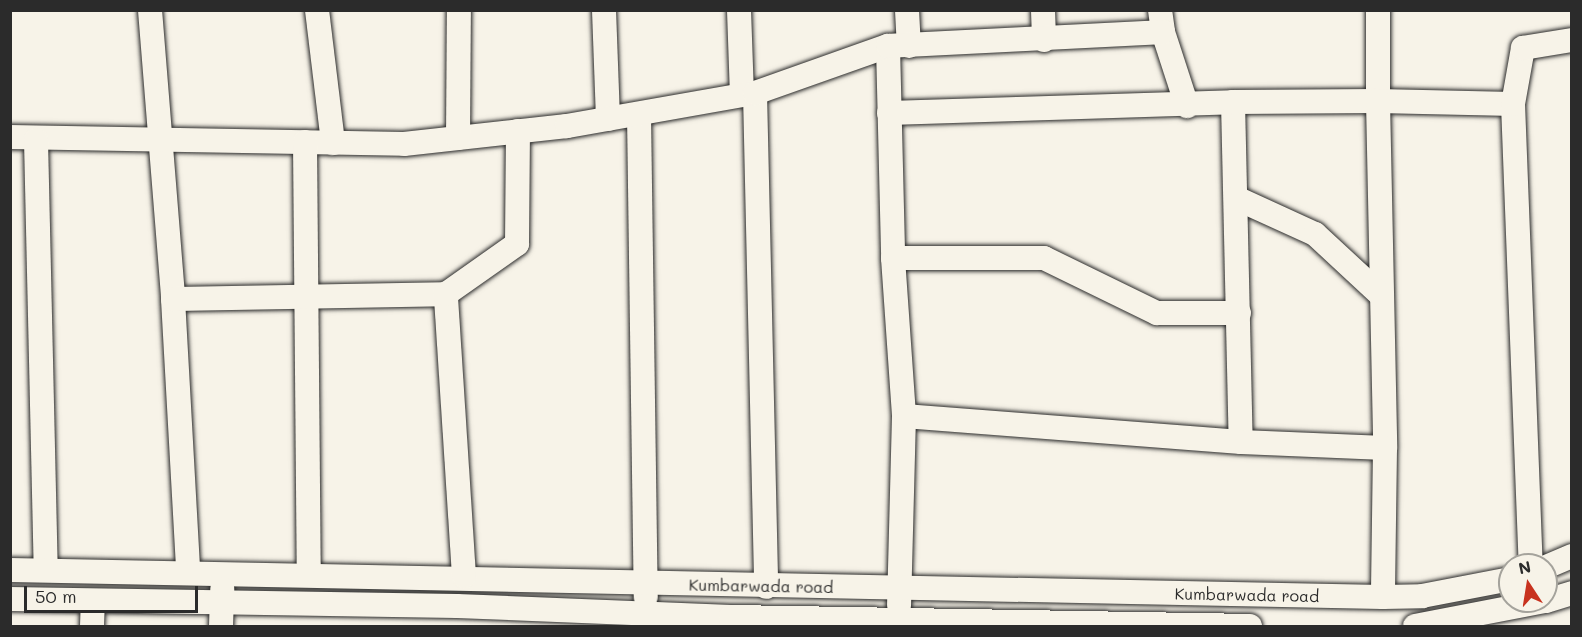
<!DOCTYPE html>
<style>
body{margin:0}
#map{position:relative;width:1582px;height:637px;overflow:hidden;background:#f7f3e8;font-family:Mali,sans-serif}
div>[style]{position:absolute}
.roads{filter:drop-shadow(0 0 2px #2b2b2b) drop-shadow(0 0 2px #2b2b2b)}
.minor>*{height:24px;margin:-12px;padding:0 12px;transform-origin:12px;border-radius:12px;background:#f7f3e8}
span{translate:-50% -50%;white-space:nowrap;text-align:center;line-height:1.15;-webkit-text-stroke:4.5px #f7f3e8;paint-order:stroke}
.street-label{font-size:16px;color:#2b2b2b}
.frame{position:absolute;inset:0;border:12px solid #2b2b2b;pointer-events:none}
.north{position:absolute;left:1498px;top:553px;width:60px;height:60px;box-sizing:border-box;background:#f7f3e8;border:2px solid #a5a39c;border-radius:50%;rotate:348deg;font-size:16px;font-weight:700;line-height:24px;text-align:center;color:#2b2b2b}
.north::after{content:'';display:block;margin:auto;width:21px;height:27px;background:#c8321e;clip-path:polygon(50% 0,100% 100%,50% 72%,0 100%)}
.scale{position:absolute;left:24px;top:586px;width:174px;height:27px;box-sizing:border-box;border:3px solid #2b2b2b;border-top:0;padding-left:8px;font-size:18px;line-height:21px;white-space:nowrap;color:#2b2b2b;-webkit-text-stroke:4px #f7f3e8;paint-order:stroke}
</style>
<div id="map">
<div class="roads">
<div class="minor">
<div style="left:150px;top:10px;width:290px;rotate:85.4deg"></div>
<div style="left:173px;top:299px;width:272px;rotate:86.8deg"></div>
<div style="left:317px;top:10px;width:134px;rotate:83.1deg"></div>
<div style="left:604px;top:10px;width:109px;rotate:87.9deg"></div>
<div style="left:739px;top:10px;width:84px;rotate:88deg"></div>
<div style="left:907px;top:10px;width:36px;rotate:87deg"></div>
<div style="left:1043px;top:10px;width:30px;rotate:88deg"></div>
<div style="left:1160px;top:10px;width:22px;rotate:82deg"></div>
<div style="left:1163px;top:32px;width:78px;rotate:72deg"></div>
<div style="left:1378px;top:10px;width:91px;rotate:90deg"></div>
<div style="left:1378px;top:101px;width:135px;rotate:1.3deg"></div>
<div style="left:1513px;top:104px;width:461px;rotate:87.8deg"></div>
<div style="left:888px;top:46px;width:212px;rotate:88.6deg"></div>
<div style="left:893px;top:258px;width:158px;rotate:86deg"></div>
<div style="left:904px;top:416px;width:189px;rotate:91.5deg"></div>
<div style="left:755px;top:93px;width:494px;rotate:88.7deg"></div>
<div style="left:1233px;top:102px;width:340px;rotate:88.7deg"></div>
<div style="left:1513px;top:104px;width:57px;rotate:-79.9deg"></div>
<div style="left:1523px;top:48px;width:50px;rotate:-9.3deg"></div>
<div style="left:889px;top:113px;width:344px;rotate:-1.8deg"></div>
<div style="left:1233px;top:102px;width:145px;rotate:-0.4deg"></div>
<div style="left:1378px;top:101px;width:347px;rotate:88.8deg"></div>
<div style="left:1385px;top:448px;width:149px;rotate:90.8deg"></div>
<div style="left:639px;top:114px;width:483px;rotate:89.2deg"></div>
<div style="left:10px;top:137px;width:394px;rotate:1deg"></div>
<div style="left:404px;top:144px;width:164px;rotate:-6.3deg"></div>
<div style="left:567px;top:126px;width:191px;rotate:-10deg"></div>
<div style="left:755px;top:93px;width:141px;rotate:-19.5deg"></div>
<div style="left:888px;top:46px;width:275px;rotate:-2.9deg"></div>
<div style="left:458px;top:138px;width:128px;rotate:-89.6deg"></div>
<div style="left:36px;top:140px;width:430px;rotate:88.7deg"></div>
<div style="left:305px;top:142px;width:432px;rotate:89.5deg"></div>
<div style="left:1236px;top:198px;width:87px;rotate:24.5deg"></div>
<div style="left:1315px;top:234px;width:91px;rotate:42.8deg"></div>
<div style="left:893px;top:258px;width:151px"></div>
<div style="left:1044px;top:258px;width:126px;rotate:26deg"></div>
<div style="left:1157px;top:313px;width:82px"></div>
<div style="left:173px;top:299px;width:273px;rotate:-1deg"></div>
<div style="left:904px;top:416px;width:338px;rotate:4.4deg"></div>
<div style="left:1241px;top:442px;width:144px;rotate:2.4deg"></div>
<div style="left:1546px;top:567px;width:28px;rotate:-23deg"></div>
<div style="left:10px;top:570px;width:1373px;rotate:1.13deg"></div>
<div style="left:1383px;top:597px;width:39px;rotate:-1deg"></div>
<div style="left:1422px;top:596px;width:90px;rotate:-10.9deg"></div>
<div style="left:464px;top:576px;width:283px;rotate:-93.7deg"></div>
<div style="left:446px;top:294px;width:87px;rotate:-35.2deg"></div>
<div style="left:517px;top:244px;width:113px;rotate:-89.5deg"></div>
<div style="left:10px;top:599px;width:447px;rotate:0.9deg"></div>
<div style="left:457px;top:606px;width:274px;rotate:2.3deg"></div>
<div style="left:731px;top:617px;width:519px;rotate:0.99deg"></div>
<div style="left:1546px;top:601px;width:27px;rotate:-17deg"></div>
<div style="left:92px;top:626px;width:25px;rotate:-88deg"></div>
<div style="left:221px;top:626px;width:37px;rotate:-88deg"></div>
<div style="left:1415px;top:626px;width:132px;rotate:-10.9deg"></div>
</div>
</div>
<div class="street-label">
<span style="left:761px;top:586px;rotate:1deg">Kumbarwada road</span>
<span style="left:1247px;top:595px;rotate:1deg">Kumbarwada road</span>
</div>
<div class="frame"></div>
<div class="north">N</div>
<div class="scale">50 m</div>
</div>
